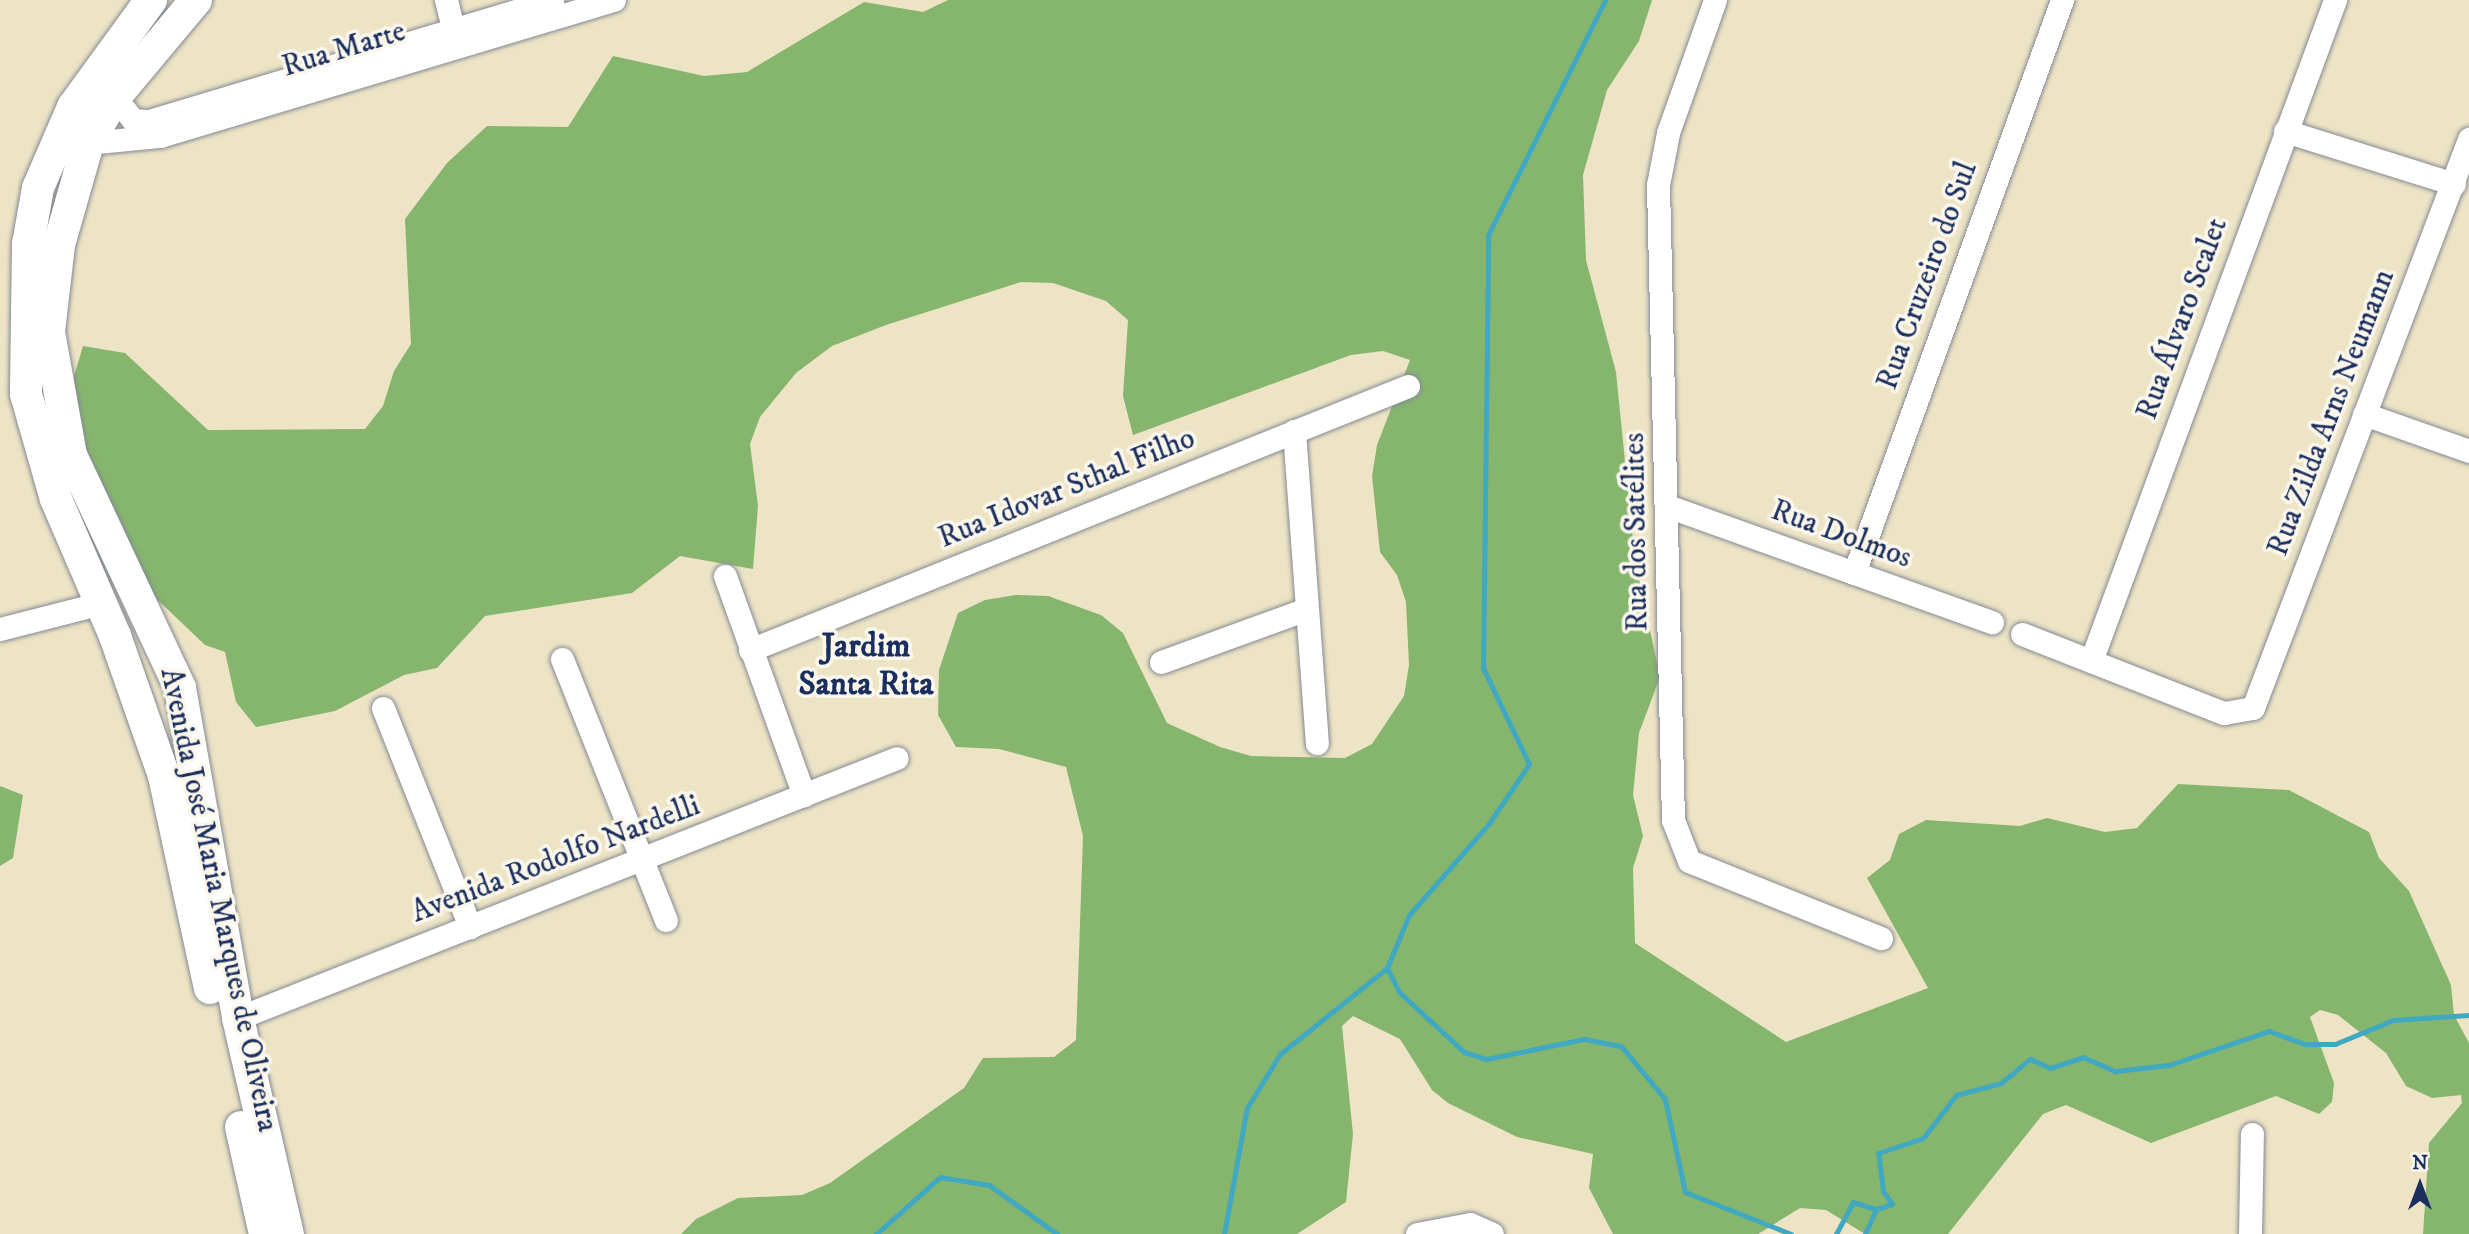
<!DOCTYPE html>
<meta charset="utf-8">
<style>
body{margin:0}
#map{position:relative;width:2469px;height:1234px;overflow:hidden;background:#ede4c6;font-family:"IM FELL DW Pica",serif}
div>[style]{position:absolute}
.forest>*{inset:0;background:#86b56e}
.stream>*{height:5px;margin:-2.5px;padding:0 2.5px;transform-origin:2.5px;border-radius:2.5px;background:#40a8c0}
.roads{filter:drop-shadow(0 0 2px #848a92) drop-shadow(0 0 2px #848a92)}
.street>*{height:23px;margin:-11.5px;padding:0 11.5px;transform-origin:11.5px;border-radius:11.5px;background:#fff}
.secondary>*{height:32px;margin:-16px;padding:0 16px;transform-origin:16px;border-radius:16px;background:#fff}
span{translate:-50% -50%;white-space:nowrap;text-align:center;line-height:1.15;-webkit-text-stroke:7px #fbf7ec;paint-order:stroke}
.street-label{font-size:30px;color:#1b2f5e}
.quarter-label{font-size:33px;color:#1b2f5e;font-weight:700}
.north{position:absolute;left:2385px;top:1150px;width:70px;height:70px;-webkit-text-stroke:5px #fbf7ec;paint-order:stroke;rotate:0deg;font-size:19px;font-weight:700;line-height:28px;text-align:center;color:#1b2f5e}
.north::after{content:'';display:block;margin:auto;width:24px;height:32px;background:#1b2f5e;clip-path:polygon(50% 0,100% 100%,50% 72%,0 100%)}
</style>
<div id="map">
<div class="forest">
<div style="clip-path:polygon(948px 0,1652px 0,1639px 41px,1607px 90px,1583px 175px,1586px 260px,1616px 372px,1635px 560px,1660px 677px,1639px 733px,1633px 795px,1643px 836px,1633px 868px,1635px 943px,1786px 1042px,1928px 988px,1867px 878px,1890px 860px,1899px 834px,1926px 820px,2020px 826px,2047px 818px,2105px 832px,2137px 828px,2178px 784px,2289px 790px,2369px 832px,2379px 858px,2409px 891px,2451px 985px,2454px 1015px,2469px 1043px,2469px 1234px,2423px 1234px,2429px 1143px,2462px 1103px,2461px 1095px,2432px 1098px,2406px 1086px,2386px 1053px,2338px 1015px,2320px 1010px,2310px 1017px,2334px 1083px,2332px 1102px,2319px 1114px,2276px 1096px,2151px 1143px,2066px 1105px,2043px 1114px,1948px 1234px,1865px 1234px,1826px 1210px,1800px 1208px,1758px 1234px,1613px 1234px,1589px 1188px,1593px 1154px,1517px 1137px,1448px 1103px,1432px 1090px,1400px 1039px,1353px 1016px,1342px 1026px,1353px 1134px,1346px 1202px,1297px 1234px,681px 1234px,696px 1219px,738px 1198px,802px 1195px,830px 1183px,964px 1088px,983px 1058px,1054px 1057px,1076px 1040px,1083px 836px,1066px 767px,999px 749px,956px 747px,938px 715px,939px 670px,958px 613px,985px 600px,1016px 595px,1048px 596px,1101px 615px,1123px 633px,1167px 723px,1220px 747px,1251px 756px,1345px 758px,1372px 744px,1404px 696px,1409px 665px,1406px 602px,1397px 575px,1380px 552px,1372px 476px,1377px 445px,1410px 360px,1383px 351px,1351px 355px,1133px 435px,1123px 396px,1128px 320px,1106px 301px,1053px 283px,1021px 282px,886px 325px,832px 346px,796px 373px,760px 417px,750px 444px,758px 506px,753px 569px,680px 556px,632px 593px,485px 616px,437px 668px,404px 675px,335px 711px,256px 727px,236px 702px,225px 652px,205px 645px,143px 586px,61px 419px,83px 346px,125px 353px,208px 430px,365px 429px,383px 406px,394px 371px,411px 344px,405px 219px,447px 163px,487px 126px,568px 127px,613px 56px,704px 76px,747px 72px,864px 2px,923px 12px)"></div>
<div style="clip-path:polygon(0 786px,23px 795px,13px 858px,0 866px)"></div>
</div>
<div class="stream">
<div style="left:1387px;top:968px;width:27px;rotate:63deg"></div>
<div style="left:1399px;top:992px;width:88px;rotate:42.7deg"></div>
<div style="left:1464px;top:1052px;width:23px;rotate:18deg"></div>
<div style="left:1486px;top:1059px;width:100px;rotate:-11.5deg"></div>
<div style="left:1584px;top:1039px;width:38px;rotate:11deg"></div>
<div style="left:1621px;top:1046px;width:69px;rotate:50.3deg"></div>
<div style="left:1665px;top:1099px;width:95px;rotate:77.9deg"></div>
<div style="left:1685px;top:1192px;width:114px;rotate:21.6deg"></div>
<div style="left:876px;top:1234px;width:86px;rotate:-41.7deg"></div>
<div style="left:940px;top:1177px;width:50px;rotate:9.3deg"></div>
<div style="left:989px;top:1185px;width:84px;rotate:35.8deg"></div>
<div style="left:1224px;top:1234px;width:128px;rotate:-79.7deg"></div>
<div style="left:1247px;top:1108px;width:63px;rotate:-58.6deg"></div>
<div style="left:1280px;top:1054px;width:137px;rotate:-38.8deg"></div>
<div style="left:1387px;top:968px;width:57px;rotate:-67.5deg"></div>
<div style="left:1409px;top:915px;width:123px;rotate:-48.9deg"></div>
<div style="left:1490px;top:822px;width:70px;rotate:-56.1deg"></div>
<div style="left:1529px;top:764px;width:106px;rotate:-115.6deg"></div>
<div style="left:1483px;top:668px;width:433px;rotate:-89.3deg"></div>
<div style="left:1488px;top:235px;width:263px;rotate:-63.5deg"></div>
<div style="left:1836px;top:1234px;width:36px;rotate:-62deg"></div>
<div style="left:1853px;top:1202px;width:24px;rotate:17deg"></div>
<div style="left:1876px;top:1209px;width:17px;rotate:-17deg"></div>
<div style="left:1892px;top:1204px;width:16px;rotate:-125deg"></div>
<div style="left:1883px;top:1191px;width:38px;rotate:-97deg"></div>
<div style="left:1878px;top:1153px;width:47px;rotate:-18.4deg"></div>
<div style="left:1923px;top:1138px;width:54px;rotate:-52.5deg"></div>
<div style="left:1956px;top:1095px;width:47px;rotate:-14.9deg"></div>
<div style="left:2001px;top:1083px;width:38px;rotate:-40deg"></div>
<div style="left:2030px;top:1059px;width:22px;rotate:24deg"></div>
<div style="left:2050px;top:1068px;width:35px;rotate:-18deg"></div>
<div style="left:2083px;top:1057px;width:35px;rotate:24deg"></div>
<div style="left:2115px;top:1071px;width:54px;rotate:-6.3deg"></div>
<div style="left:2169px;top:1065px;width:106px;rotate:-18.8deg"></div>
<div style="left:2269px;top:1031px;width:38px;rotate:20deg"></div>
<div style="left:2305px;top:1044px;width:30px"></div>
<div style="left:2335px;top:1044px;width:63px;rotate:-22.5deg"></div>
<div style="left:2393px;top:1020px;width:76px;rotate:-3.8deg"></div>
<div style="left:1865px;top:1234px;width:27px;rotate:-66deg"></div>
</div>
<div class="roads">
<div class="street">
<div style="left:446px;top:0;width:45px;rotate:76deg"></div>
<div style="left:1715px;top:0;width:141px;rotate:109.5deg"></div>
<div style="left:1668px;top:133px;width:53px;rotate:100.9deg"></div>
<div style="left:1658px;top:185px;width:635px;rotate:88.65deg"></div>
<div style="left:1673px;top:820px;width:44px;rotate:68.7deg"></div>
<div style="left:1689px;top:861px;width:207px;rotate:21.9deg"></div>
<div style="left:115px;top:97px;width:29px;rotate:52deg"></div>
<div style="left:133px;top:120px;width:16px;rotate:4deg"></div>
<div style="left:149px;top:121px;width:421px;rotate:-16.7deg"></div>
<div style="left:2285px;top:131px;width:177px;rotate:17.4deg"></div>
<div style="left:88px;top:143px;width:72px;rotate:-5.6deg"></div>
<div style="left:160px;top:136px;width:474px;rotate:-16.7deg"></div>
<div style="left:2364px;top:414px;width:111px;rotate:19.4deg"></div>
<div style="left:1294px;top:431px;width:313px;rotate:85.8deg"></div>
<div style="left:1670px;top:507px;width:342px;rotate:19.7deg"></div>
<div style="left:1854px;top:573px;width:610px;rotate:-70.05deg"></div>
<div style="left:725px;top:576px;width:233px;rotate:70.2deg"></div>
<div style="left:0;top:629px;width:104px;rotate:-14.4deg"></div>
<div style="left:2022px;top:634px;width:217px;rotate:21.4deg"></div>
<div style="left:2224px;top:713px;width:29px;rotate:-10deg"></div>
<div style="left:2253px;top:708px;width:609px;rotate:-69.21deg"></div>
<div style="left:750px;top:650px;width:709px;rotate:-21.86deg"></div>
<div style="left:562px;top:659px;width:281px;rotate:68.3deg"></div>
<div style="left:2091px;top:661px;width:705px;rotate:-69.74deg"></div>
<div style="left:1161px;top:662px;width:152px;rotate:-20deg"></div>
<div style="left:383px;top:708px;width:236px;rotate:68.3deg"></div>
<div style="left:238px;top:1018px;width:708px;rotate:-21.53deg"></div>
<div style="left:1417px;top:1234px;width:54px;rotate:-10.7deg"></div>
<div style="left:1470px;top:1224px;width:24px;rotate:24deg"></div>
<div style="left:2250px;top:1234px;width:100px;rotate:-88.9deg"></div>
</div>
<div class="secondary">
<div style="left:151px;top:0;width:132px;rotate:126.1deg"></div>
<div style="left:73px;top:107px;width:88px;rotate:113.4deg"></div>
<div style="left:38px;top:188px;width:57px;rotate:100.1deg"></div>
<div style="left:28px;top:244px;width:150px;rotate:90.8deg"></div>
<div style="left:26px;top:394px;width:109px;rotate:74.1deg"></div>
<div style="left:56px;top:499px;width:149px;rotate:66.7deg"></div>
<div style="left:115px;top:636px;width:148px;rotate:70.7deg"></div>
<div style="left:164px;top:776px;width:217px;rotate:77.8deg"></div>
<div style="left:196px;top:0;width:126px;rotate:129.9deg"></div>
<div style="left:115px;top:97px;width:53px;rotate:120.4deg"></div>
<div style="left:88px;top:143px;width:106px;rotate:105.9deg"></div>
<div style="left:59px;top:245px;width:88px;rotate:96.6deg"></div>
<div style="left:49px;top:332px;width:125px;rotate:79.9deg"></div>
<div style="left:71px;top:455px;width:257px;rotate:64.9deg"></div>
<div style="left:180px;top:688px;width:335px;rotate:80deg"></div>
<div style="left:238px;top:1018px;width:222px;rotate:77deg"></div>
<div style="left:241px;top:1127px;width:110px;rotate:77.4deg"></div>
</div>
</div>
<div class="street-label">
<span style="left:344px;top:50px;rotate:-17deg">Rua Marte</span>
<span style="left:1928px;top:276px;rotate:-70deg">Rua Cruzeiro do Sul</span>
<span style="left:2183px;top:319px;rotate:-70deg">Rua Álvaro Scalet</span>
<span style="left:2332px;top:413px;rotate:-69deg">Rua Zilda Arns Neumann</span>
<span style="left:1067px;top:489px;rotate:-22deg">Rua Idovar Sthal Filho</span>
<span style="left:1637px;top:532px;rotate:-91deg">Rua dos Satélites</span>
<span style="left:1841px;top:535px;rotate:20deg">Rua Dolmos</span>
<span style="left:556px;top:860px;rotate:-21deg">Avenida Rodolfo Nardelli</span>
<span style="left:218px;top:900px;rotate:78deg">Avenida José Maria Marques de Oliveira</span>
</div>
<div class="quarter-label">
<span style="left:866px;top:666px">Jardim<br>Santa Rita</span>
</div>
<div class="north">N</div>
</div>
